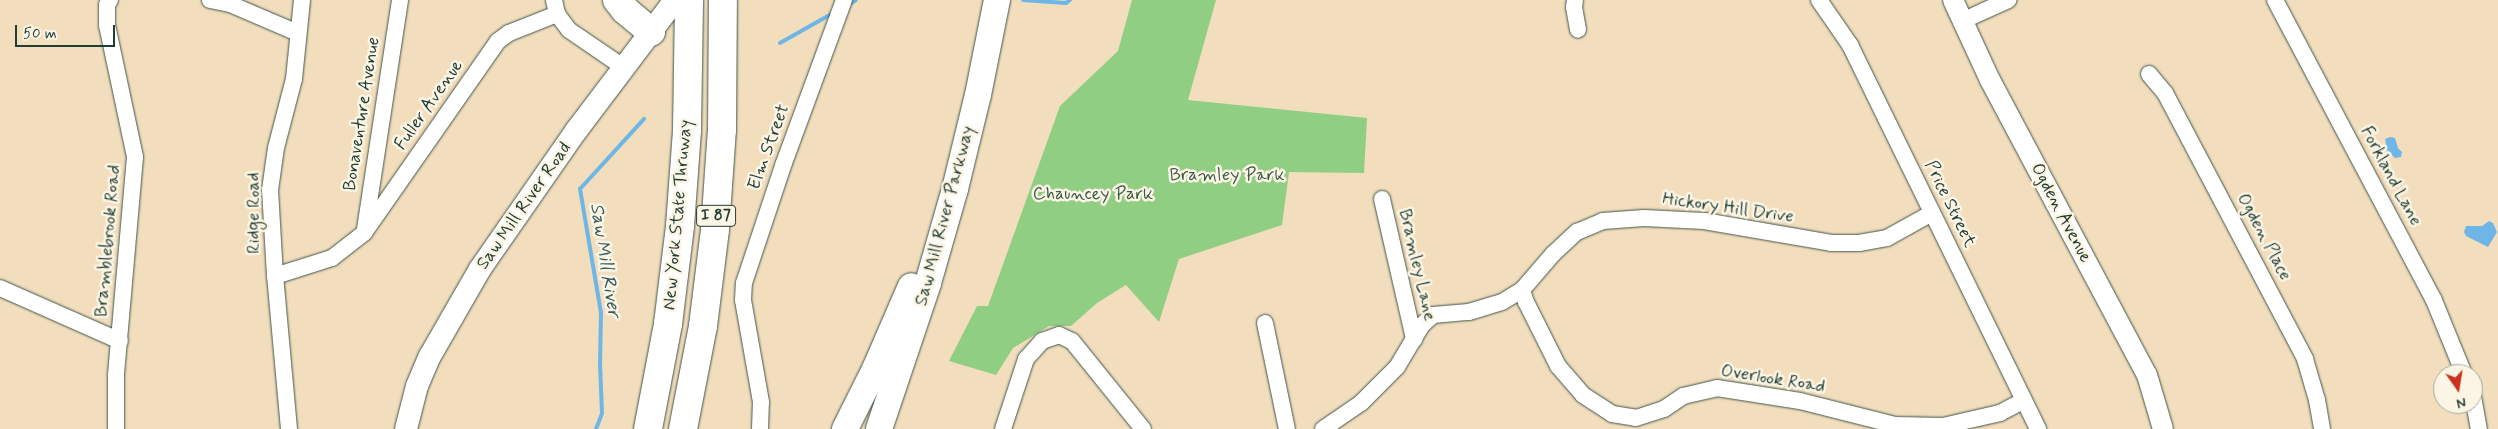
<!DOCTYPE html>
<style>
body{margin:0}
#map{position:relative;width:2498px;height:429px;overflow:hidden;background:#f2ddbd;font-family:Mynerve,sans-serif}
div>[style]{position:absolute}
.green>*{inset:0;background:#90ce84}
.water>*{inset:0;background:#6eb6e6}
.stream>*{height:4px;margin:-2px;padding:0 2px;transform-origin:2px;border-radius:2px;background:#6eb6e6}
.roads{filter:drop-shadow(0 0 1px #3f5549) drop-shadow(0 0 1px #3f5549)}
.minor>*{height:16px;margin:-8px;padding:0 8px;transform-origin:8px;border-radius:8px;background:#fff}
.tertiary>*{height:20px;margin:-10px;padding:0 10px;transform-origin:10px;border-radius:10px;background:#fff}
.secondary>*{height:22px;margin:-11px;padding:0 11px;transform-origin:11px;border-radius:11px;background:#fff}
.trunk>*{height:26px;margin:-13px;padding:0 13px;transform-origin:13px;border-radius:13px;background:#fff}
.motorway>*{height:28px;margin:-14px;padding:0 14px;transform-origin:14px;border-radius:14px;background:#fff}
span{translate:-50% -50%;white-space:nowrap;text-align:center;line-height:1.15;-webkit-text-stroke:5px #fcf5e5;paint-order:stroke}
.shield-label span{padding:1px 4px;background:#fcf5e5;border:1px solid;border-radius:4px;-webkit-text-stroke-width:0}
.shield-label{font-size:16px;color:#1f3d34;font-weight:700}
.street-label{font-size:18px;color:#1f3d34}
.park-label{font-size:18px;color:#365a44}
.water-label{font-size:19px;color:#335b60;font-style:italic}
.north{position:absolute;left:2433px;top:364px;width:50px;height:50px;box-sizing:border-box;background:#fcf5e5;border:1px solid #a4ab9e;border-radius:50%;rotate:167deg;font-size:14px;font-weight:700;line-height:20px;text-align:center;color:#1f3d34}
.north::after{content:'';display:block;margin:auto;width:18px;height:22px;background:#c8321e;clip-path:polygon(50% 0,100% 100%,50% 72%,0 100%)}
.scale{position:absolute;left:15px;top:25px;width:100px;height:22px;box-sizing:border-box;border:2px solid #1f3d34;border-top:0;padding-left:6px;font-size:15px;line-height:18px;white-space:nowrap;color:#1f3d34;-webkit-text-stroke:4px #fcf5e5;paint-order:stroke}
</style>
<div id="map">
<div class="green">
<div style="clip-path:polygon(1132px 0,1216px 0,1188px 100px,1367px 118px,1364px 173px,1289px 172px,1282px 225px,1179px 259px,1159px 322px,1126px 285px,1097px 303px,1071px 326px,1049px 326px,1013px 348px,996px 375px,949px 361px,977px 306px,988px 306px,1060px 106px,1118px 51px)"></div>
</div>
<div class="water">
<div style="clip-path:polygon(2390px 137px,2395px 138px,2398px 148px,2402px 152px,2401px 157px,2395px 158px,2387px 150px,2385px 139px)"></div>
<div style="clip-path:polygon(2489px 221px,2493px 223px,2497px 232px,2488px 247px,2466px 236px,2464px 232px,2466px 226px,2482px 226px)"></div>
</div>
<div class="stream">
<div style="left:1023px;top:0;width:43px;rotate:4deg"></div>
<div style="left:1066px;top:3px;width:5px;rotate:-37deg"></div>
<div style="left:848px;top:5px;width:9px;rotate:-32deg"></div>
<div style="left:780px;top:43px;width:61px;rotate:-29.5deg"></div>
<div style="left:596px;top:429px;width:17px;rotate:-69deg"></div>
<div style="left:602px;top:413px;width:49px;rotate:-92.3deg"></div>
<div style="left:600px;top:364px;width:51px;rotate:-88.9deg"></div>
<div style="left:601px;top:313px;width:126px;rotate:-99.6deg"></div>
<div style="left:580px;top:189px;width:95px;rotate:-47.6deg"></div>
</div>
<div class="roads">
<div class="minor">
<div style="left:110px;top:0;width:6px;rotate:121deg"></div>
<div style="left:107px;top:5px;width:20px;rotate:90deg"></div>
<div style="left:107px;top:25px;width:135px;rotate:78deg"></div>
<div style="left:135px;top:157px;width:220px;rotate:95deg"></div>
<div style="left:116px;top:376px;width:53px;rotate:90deg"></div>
<div style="left:210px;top:0;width:20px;rotate:11deg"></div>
<div style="left:230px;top:4px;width:74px;rotate:23.1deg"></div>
<div style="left:554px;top:0;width:14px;rotate:78deg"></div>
<div style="left:557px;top:14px;width:20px;rotate:53deg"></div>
<div style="left:569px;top:30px;width:65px;rotate:34.4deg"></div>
<div style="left:1575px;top:0;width:7px;rotate:98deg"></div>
<div style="left:1574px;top:7px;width:23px;rotate:80deg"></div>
<div style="left:1819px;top:0;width:55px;rotate:55.4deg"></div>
<div style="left:1850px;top:45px;width:428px;rotate:63.9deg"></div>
<div style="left:2275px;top:0;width:337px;rotate:62.1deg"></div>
<div style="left:2433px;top:298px;width:82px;rotate:67.8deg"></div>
<div style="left:1962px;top:21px;width:51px;rotate:-24.5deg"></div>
<div style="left:2149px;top:74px;width:25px;rotate:50deg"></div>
<div style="left:2165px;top:93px;width:301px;rotate:62.2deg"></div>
<div style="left:2305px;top:359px;width:43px;rotate:73.7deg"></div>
<div style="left:2317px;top:400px;width:29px;rotate:80deg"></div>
<div style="left:1382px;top:199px;width:144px;rotate:77.1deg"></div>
<div style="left:365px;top:229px;width:232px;rotate:-81.3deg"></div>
<div style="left:275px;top:276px;width:60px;rotate:-17.5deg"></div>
<div style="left:332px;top:258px;width:41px;rotate:-38deg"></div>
<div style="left:364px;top:233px;width:234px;rotate:-55.1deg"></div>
<div style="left:498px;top:41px;width:14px;rotate:-36deg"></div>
<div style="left:509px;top:33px;width:52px;rotate:-21.6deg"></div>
<div style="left:0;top:288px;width:131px;rotate:23.8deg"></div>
<div style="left:1522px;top:290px;width:13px;rotate:72deg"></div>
<div style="left:1526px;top:302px;width:72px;rotate:63.4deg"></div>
<div style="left:1558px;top:366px;width:38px;rotate:49deg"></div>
<div style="left:1583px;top:395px;width:35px;rotate:33deg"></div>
<div style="left:1612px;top:414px;width:24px;rotate:9deg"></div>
<div style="left:1636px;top:418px;width:29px;rotate:-18deg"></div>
<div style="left:1664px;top:409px;width:23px;rotate:-34deg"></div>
<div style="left:1683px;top:396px;width:35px;rotate:-13deg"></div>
<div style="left:1717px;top:388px;width:84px;rotate:8.9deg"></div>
<div style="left:1800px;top:401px;width:98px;rotate:14.2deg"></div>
<div style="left:1895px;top:425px;width:48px;rotate:1.2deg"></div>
<div style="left:1943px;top:426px;width:58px;rotate:-12.8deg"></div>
<div style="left:2000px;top:413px;width:27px;rotate:-28deg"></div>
<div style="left:1265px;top:323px;width:108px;rotate:78.3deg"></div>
<div style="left:2473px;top:396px;width:34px;rotate:80deg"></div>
<div style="left:289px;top:429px;width:154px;rotate:-95.2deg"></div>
<div style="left:275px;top:276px;width:86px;rotate:-93.3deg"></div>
<div style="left:270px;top:190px;width:42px;rotate:-81.9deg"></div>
<div style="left:276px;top:148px;width:71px;rotate:-75.4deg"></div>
<div style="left:294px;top:79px;width:79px;rotate:-84.2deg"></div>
<div style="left:760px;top:429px;width:27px;rotate:-88deg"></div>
<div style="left:761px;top:402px;width:104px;rotate:-100deg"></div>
<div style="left:743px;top:300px;width:17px;rotate:-87deg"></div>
<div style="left:744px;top:283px;width:126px;rotate:-71.6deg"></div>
<div style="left:784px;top:163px;width:174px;rotate:-69.8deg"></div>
<div style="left:1003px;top:429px;width:74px;rotate:-71.8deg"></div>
<div style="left:1026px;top:359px;width:24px;rotate:-48deg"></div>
<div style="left:1042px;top:341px;width:18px;rotate:-19deg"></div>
<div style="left:1059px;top:335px;width:14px;rotate:25deg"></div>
<div style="left:1072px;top:341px;width:113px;rotate:51.1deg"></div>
<div style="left:1323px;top:429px;width:46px;rotate:-34.4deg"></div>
<div style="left:1361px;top:403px;width:51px;rotate:-45deg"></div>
<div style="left:1397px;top:367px;width:49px;rotate:-59.2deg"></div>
<div style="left:1422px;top:325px;width:15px;rotate:-42deg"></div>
<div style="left:1433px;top:315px;width:36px;rotate:-5deg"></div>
<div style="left:1469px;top:312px;width:34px;rotate:-17deg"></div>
<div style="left:1502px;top:302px;width:23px;rotate:-31deg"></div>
<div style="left:1522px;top:290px;width:48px;rotate:-49.3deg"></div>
<div style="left:1553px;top:254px;width:33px;rotate:-43deg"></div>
<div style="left:1577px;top:232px;width:28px;rotate:-23deg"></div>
<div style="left:1603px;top:221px;width:41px;rotate:-4.2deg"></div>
<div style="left:1644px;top:218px;width:60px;rotate:2.9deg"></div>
<div style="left:1704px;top:221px;width:129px;rotate:9.8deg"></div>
<div style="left:1831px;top:243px;width:28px"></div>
<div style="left:1859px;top:243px;width:28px;rotate:-10deg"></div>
<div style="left:1887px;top:238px;width:51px;rotate:-29.1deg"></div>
</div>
<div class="tertiary">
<div style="left:1953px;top:0;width:88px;rotate:65.2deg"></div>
<div style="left:1990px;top:80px;width:334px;rotate:62deg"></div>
<div style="left:2147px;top:375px;width:56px;rotate:73.5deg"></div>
</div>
<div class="secondary">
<div style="left:406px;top:429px;width:44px;rotate:-75.7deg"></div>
<div style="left:417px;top:386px;width:33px;rotate:-67deg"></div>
<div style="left:430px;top:356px;width:100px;rotate:-60.1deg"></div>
<div style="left:480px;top:269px;width:168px;rotate:-55.2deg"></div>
<div style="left:576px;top:131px;width:164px;rotate:-52.9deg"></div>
</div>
<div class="trunk">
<div style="left:845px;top:429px;width:69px;rotate:-63.4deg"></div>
<div style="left:876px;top:367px;width:88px;rotate:-66.6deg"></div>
<div style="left:879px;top:429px;width:154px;rotate:-71.4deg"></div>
<div style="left:928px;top:283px;width:98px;rotate:-74deg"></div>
<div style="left:955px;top:189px;width:97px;rotate:-76.3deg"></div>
<div style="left:978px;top:95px;width:97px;rotate:-78.7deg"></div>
</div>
<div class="motorway">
<div style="left:617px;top:0;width:13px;rotate:51deg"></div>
<div style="left:625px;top:10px;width:34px;rotate:40deg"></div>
<div style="left:648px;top:429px;width:107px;rotate:-79.2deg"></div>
<div style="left:668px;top:324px;width:99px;rotate:-83deg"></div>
<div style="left:680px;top:226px;width:96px;rotate:-85.8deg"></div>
<div style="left:687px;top:130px;width:130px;rotate:-89.1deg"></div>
<div style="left:683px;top:429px;width:105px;rotate:-79deg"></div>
<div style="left:703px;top:326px;width:98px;rotate:-82.9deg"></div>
<div style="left:715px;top:229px;width:99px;rotate:-86deg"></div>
<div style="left:722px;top:130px;width:130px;rotate:-89.6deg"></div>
</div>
</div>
<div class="shield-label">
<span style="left:716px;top:216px">I 87</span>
</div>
<div class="street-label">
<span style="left:429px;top:105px;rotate:-55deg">Fuller Avenue</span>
<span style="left:362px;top:114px;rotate:-81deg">Bonaventure Avenue</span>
<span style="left:769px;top:147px;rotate:-70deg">Elm Street</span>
<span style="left:2391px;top:176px;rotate:62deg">Forkland Lane</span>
<span style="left:1950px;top:204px;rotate:64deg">Price Street</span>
<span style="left:524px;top:206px;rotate:-55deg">Saw Mill River Road</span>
<span style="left:1728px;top:208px;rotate:8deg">Hickory Hill Drive</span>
<span style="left:254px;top:213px;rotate:-90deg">Ridge Road</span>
<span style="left:2061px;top:213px;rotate:62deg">Ogden Avenue</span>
<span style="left:678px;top:215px;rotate:-85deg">New York State Thruway</span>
<span style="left:945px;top:216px;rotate:-75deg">Saw Mill River Parkway</span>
<span style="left:2264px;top:237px;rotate:62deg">Ogden Place</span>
<span style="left:108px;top:241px;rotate:-85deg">Bramblebrook Road</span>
<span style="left:1417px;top:265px;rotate:77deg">Bramley Lane</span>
<span style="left:1773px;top:379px;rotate:9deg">Overlook Road</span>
</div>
<div class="park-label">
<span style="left:1227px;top:175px">Bramley Park</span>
<span style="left:1093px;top:194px">Chauncey Park</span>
</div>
<div class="water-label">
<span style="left:605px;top:260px;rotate:81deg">Saw Mill River</span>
</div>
<div class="north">N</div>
<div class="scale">50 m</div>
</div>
